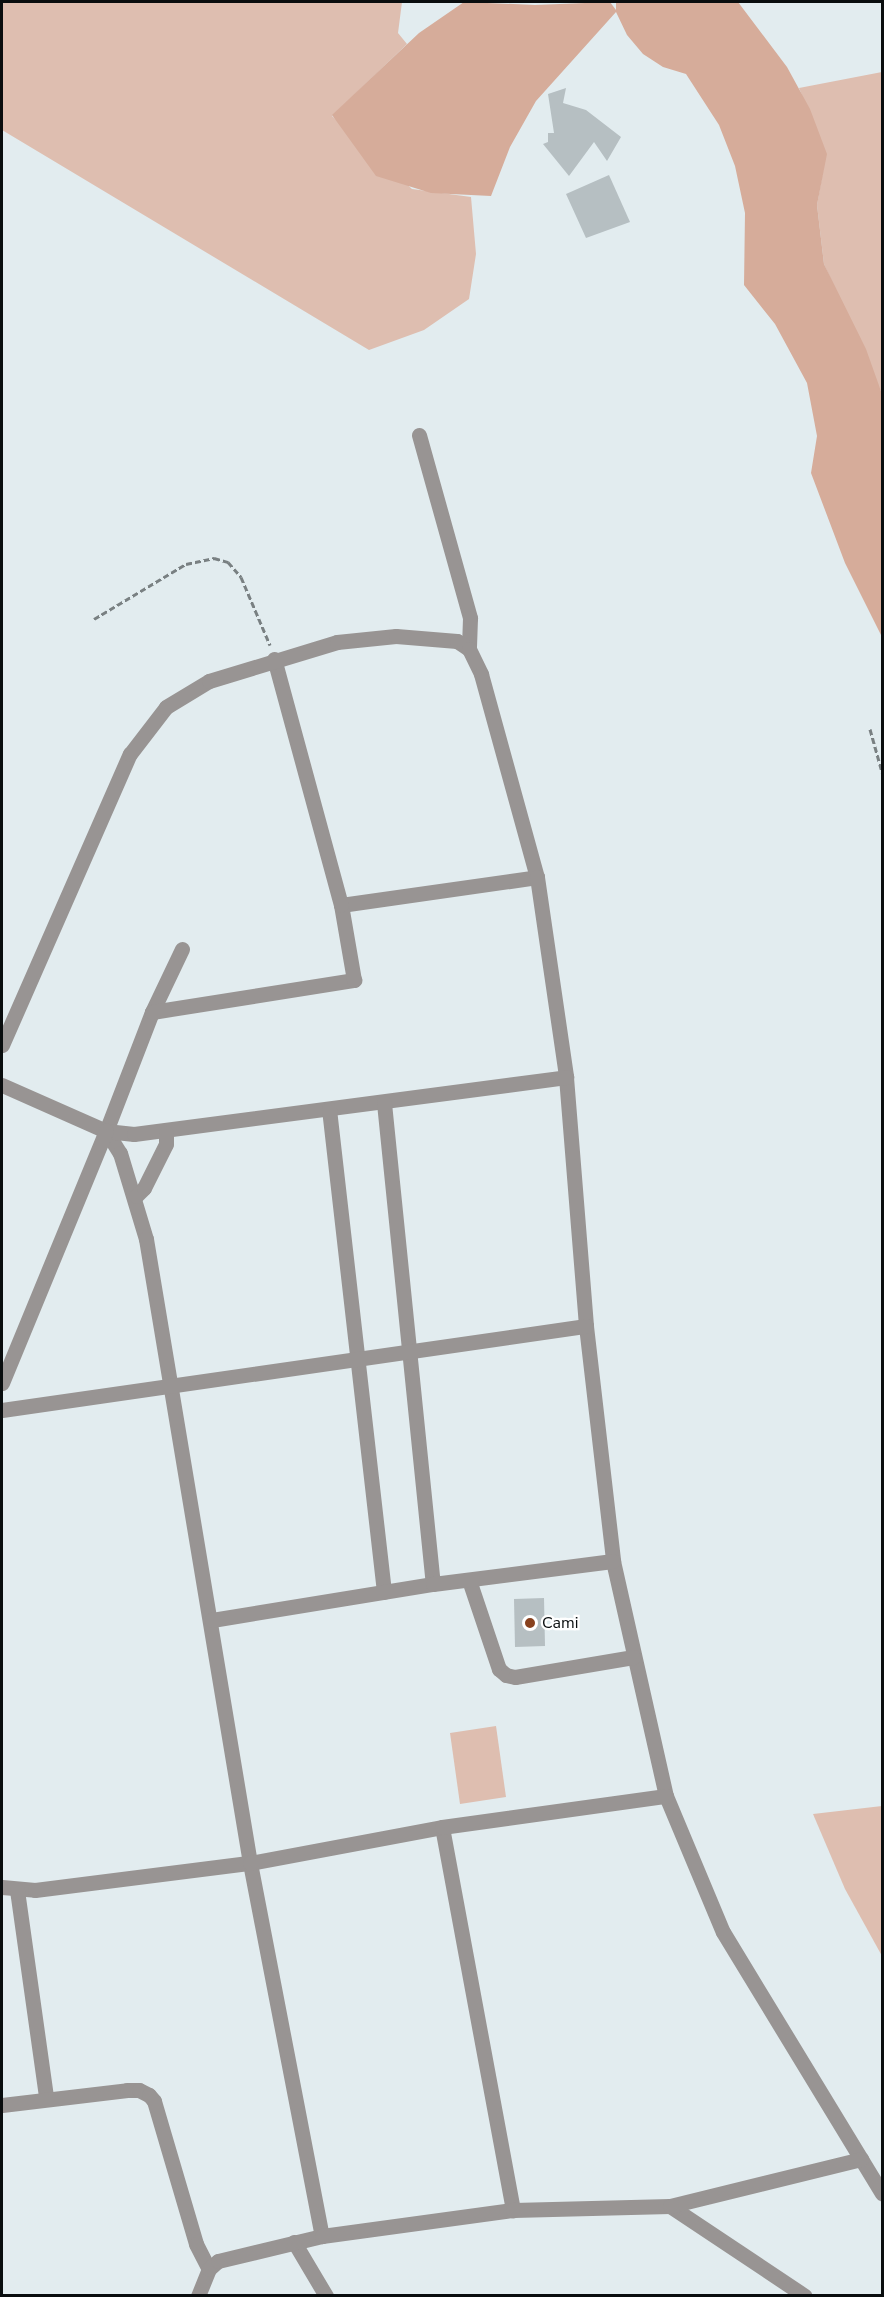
<!DOCTYPE html>
<style>
body{margin:0}
#map{position:relative;width:884px;height:2297px;overflow:hidden;background:#e2ecef;font-family:"Nunito Sans",sans-serif}
div>[style]{position:absolute}
.green>*{inset:0;background:#debeb0}
.forest>*{inset:0;background:#d6ac9a}
.building>*{inset:0;background:#b6bfc2}
.path>*{height:3px;margin-top:-1.5px;transform-origin:0;background:repeating-linear-gradient(90deg,#798082 0 6px,transparent 0 9px)}
.minor>*{height:15px;margin:-7.5px;padding:0 7.5px;transform-origin:7.5px;border-radius:7.5px;background:#989493}
.dots>*{width:16px;height:16px;translate:-50% -50%;box-sizing:border-box;border:3px solid #fff;border-radius:50%}
span{translate:-50% -50%;white-space:nowrap;text-align:center;line-height:1.15;-webkit-text-stroke:4.5px #fff;paint-order:stroke}
.poi-label{font-size:16px;color:#090d0e}
.left{translate:0 -50%;text-align:left}
.frame{position:absolute;inset:0;border:3px solid #090d0e;pointer-events:none}
</style>
<div id="map">
<div class="green">
<div style="clip-path:polygon(2px 2px,402px 2px,398px 33px,407px 44px,332px 116px,412px 189px,471px 197px,476px 254px,469px 299px,424px 330px,369px 350px,2px 130px)"></div>
<div style="clip-path:polygon(882px 72px,882px 394px,824px 264px,817px 205px,826px 154px,799px 88px)"></div>
<div style="clip-path:polygon(496px 1726px,506px 1797px,460px 1804px,450px 1733px)"></div>
<div style="clip-path:polygon(882px 1806px,882px 1956px,845px 1889px,813px 1814px)"></div>
</div>
<div class="forest">
<div style="clip-path:polygon(464px 2px,535px 5px,610px 2px,616px 10px,616px 2px,738px 2px,787px 67px,810px 109px,827px 154px,817px 205px,824px 264px,866px 349px,882px 394px,882px 637px,845px 563px,811px 473px,817px 436px,807px 383px,775px 324px,744px 285px,745px 213px,735px 166px,719px 125px,686px 74px,663px 67px,643px 54px,627px 35px,616px 12px,536px 101px,510px 147px,491px 196px,431px 193px,376px 176px,332px 115px,419px 33px)"></div>
</div>
<div class="building">
<div style="clip-path:polygon(566px 88px,563px 103px,586px 110px,621px 137px,607px 161px,594px 142px,569px 176px,543px 144px,548px 142px,548px 133px,554px 133px,548px 94px)"></div>
<div style="clip-path:polygon(609px 175px,630px 222px,586px 238px,566px 194px)"></div>
<div style="clip-path:polygon(544px 1598px,545px 1646px,515px 1647px,514px 1599px)"></div>
</div>
<div class="path">
<div style="left:94px;top:619px;width:107px;rotate:-30.9deg"></div>
<div style="left:186px;top:564px;width:29px;rotate:-12deg"></div>
<div style="left:214px;top:558px;width:15px;rotate:16deg"></div>
<div style="left:228px;top:562px;width:20px;rotate:49deg"></div>
<div style="left:241px;top:577px;width:74px;rotate:66.9deg"></div>
<div style="left:870px;top:729px;width:45px;rotate:74.4deg"></div>
</div>
<div class="minor">
<div style="left:419px;top:435px;width:190px;rotate:74.4deg"></div>
<div style="left:470px;top:618px;width:31px;rotate:92deg"></div>
<div style="left:341px;top:905px;width:198px;rotate:-8.1deg"></div>
<div style="left:182px;top:949px;width:70px;rotate:115.5deg"></div>
<div style="left:152px;top:1012px;width:128px;rotate:111.1deg"></div>
<div style="left:106px;top:1131px;width:26px;rotate:58deg"></div>
<div style="left:120px;top:1153px;width:90px;rotate:73.2deg"></div>
<div style="left:146px;top:1239px;width:633px;rotate:80.54deg"></div>
<div style="left:250px;top:1863px;width:380px;rotate:79.1deg"></div>
<div style="left:152px;top:1012px;width:205px;rotate:-9deg"></div>
<div style="left:354px;top:980px;width:76px;rotate:-99.8deg"></div>
<div style="left:341px;top:905px;width:255px;rotate:-105.2deg"></div>
<div style="left:2px;top:1045px;width:318px;rotate:-66.3deg"></div>
<div style="left:130px;top:754px;width:59px;rotate:-52.5deg"></div>
<div style="left:166px;top:707px;width:50px;rotate:-31.2deg"></div>
<div style="left:209px;top:681px;width:134px;rotate:-16.9deg"></div>
<div style="left:337px;top:642px;width:59px;rotate:-5.8deg"></div>
<div style="left:396px;top:636px;width:61px;rotate:4.7deg"></div>
<div style="left:457px;top:641px;width:14px;rotate:34deg"></div>
<div style="left:469px;top:649px;width:28px;rotate:64deg"></div>
<div style="left:481px;top:674px;width:211px;rotate:74.6deg"></div>
<div style="left:537px;top:877px;width:202px;rotate:81.7deg"></div>
<div style="left:566px;top:1077px;width:250px;rotate:85.4deg"></div>
<div style="left:586px;top:1326px;width:237px;rotate:83.4deg"></div>
<div style="left:613px;top:1561px;width:241px;rotate:77.3deg"></div>
<div style="left:666px;top:1796px;width:147px;rotate:67.3deg"></div>
<div style="left:723px;top:1932px;width:306px;rotate:58.7deg"></div>
<div style="left:2px;top:1085px;width:114px;rotate:23.9deg"></div>
<div style="left:106px;top:1131px;width:28px;rotate:6deg"></div>
<div style="left:134px;top:1134px;width:436px;rotate:-7.5deg"></div>
<div style="left:384px;top:1103px;width:483px;rotate:84.2deg"></div>
<div style="left:329px;top:1109px;width:486px;rotate:83.5deg"></div>
<div style="left:136px;top:1196px;width:11px;rotate:-45deg"></div>
<div style="left:144px;top:1188px;width:49px;rotate:-63.4deg"></div>
<div style="left:166px;top:1144px;width:11px;rotate:-90deg"></div>
<div style="left:2px;top:1383px;width:273px;rotate:-67.6deg"></div>
<div style="left:2px;top:1410px;width:590px;rotate:-8.19deg"></div>
<div style="left:469px;top:1580px;width:94px;rotate:71.4deg"></div>
<div style="left:499px;top:1669px;width:9px;rotate:41deg"></div>
<div style="left:506px;top:1675px;width:9px;rotate:13deg"></div>
<div style="left:515px;top:1677px;width:120px;rotate:-9.6deg"></div>
<div style="left:212px;top:1620px;width:224px;rotate:-9.3deg"></div>
<div style="left:433px;top:1584px;width:181px;rotate:-7.3deg"></div>
<div style="left:442px;top:1827px;width:390px;rotate:79.5deg"></div>
<div style="left:2px;top:1887px;width:33px;rotate:5deg"></div>
<div style="left:35px;top:1890px;width:217px;rotate:-7.2deg"></div>
<div style="left:250px;top:1863px;width:195px;rotate:-10.6deg"></div>
<div style="left:442px;top:1827px;width:226px;rotate:-7.9deg"></div>
<div style="left:17px;top:1890px;width:209px;rotate:82deg"></div>
<div style="left:2px;top:2105px;width:126px;rotate:-6.8deg"></div>
<div style="left:127px;top:2090px;width:12px"></div>
<div style="left:139px;top:2090px;width:11px;rotate:27deg"></div>
<div style="left:149px;top:2095px;width:8px;rotate:50deg"></div>
<div style="left:154px;top:2101px;width:149px;rotate:73.6deg"></div>
<div style="left:196px;top:2244px;width:28px;rotate:63deg"></div>
<div style="left:670px;top:2206px;width:162px;rotate:33.7deg"></div>
<div style="left:294px;top:2242px;width:63px;rotate:59.3deg"></div>
<div style="left:198px;top:2296px;width:29px;rotate:-68deg"></div>
<div style="left:209px;top:2269px;width:12px;rotate:-42deg"></div>
<div style="left:218px;top:2261px;width:107px;rotate:-13.5deg"></div>
<div style="left:322px;top:2236px;width:193px;rotate:-7.8deg"></div>
<div style="left:513px;top:2210px;width:157px;rotate:-1.5deg"></div>
<div style="left:670px;top:2206px;width:197px;rotate:-13.8deg"></div>
</div>
<div class="dots">
<div style="left:530px;top:1623px;background:#88411e"></div>
</div>
<div class="poi-label">
<span class="left" style="left:542px;top:1623px">Cami</span>
</div>
<div class="frame"></div>
</div>
